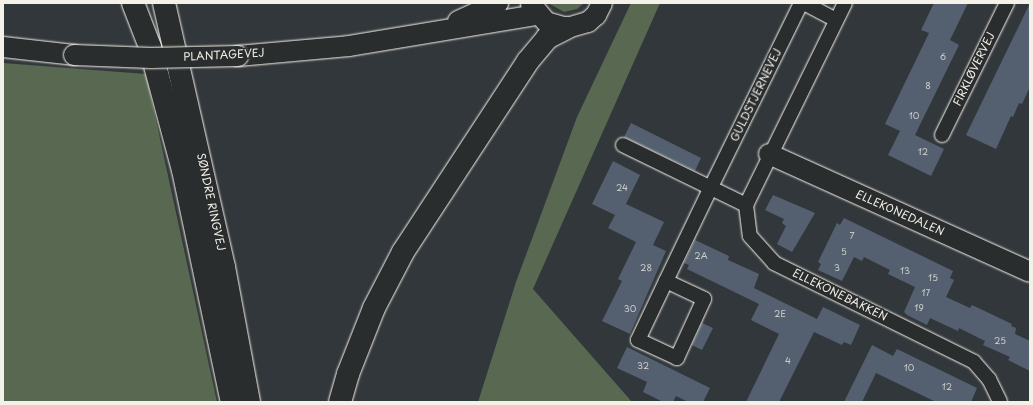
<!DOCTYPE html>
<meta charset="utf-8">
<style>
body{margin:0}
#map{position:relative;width:1033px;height:405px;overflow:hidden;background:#32373b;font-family:"Playpen Sans",sans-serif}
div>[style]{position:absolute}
.green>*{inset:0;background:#596851}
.building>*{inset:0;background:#546070}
.roads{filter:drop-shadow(0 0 1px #f4f1e8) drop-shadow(0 0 1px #f4f1e8)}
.street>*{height:14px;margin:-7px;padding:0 7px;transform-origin:7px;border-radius:7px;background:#2a2d2e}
.secondary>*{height:20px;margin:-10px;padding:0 10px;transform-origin:10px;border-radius:10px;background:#2a2d2e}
.primary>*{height:22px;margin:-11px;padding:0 11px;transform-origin:11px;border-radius:11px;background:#2a2d2e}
.bridges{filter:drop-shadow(0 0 1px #f4f1e8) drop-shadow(0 0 1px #f4f1e8)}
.secondary-bridge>*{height:20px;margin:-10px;padding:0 10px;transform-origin:10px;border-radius:10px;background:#2a2d2e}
span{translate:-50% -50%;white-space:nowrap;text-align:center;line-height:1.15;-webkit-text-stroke:3px #2a2d2e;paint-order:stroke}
.number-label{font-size:9px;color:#cccdca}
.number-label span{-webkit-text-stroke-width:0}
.street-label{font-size:11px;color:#f4f1e8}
.frame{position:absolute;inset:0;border:4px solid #f4f1e8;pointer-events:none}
</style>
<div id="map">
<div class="green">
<div style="clip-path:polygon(548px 3px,584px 3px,577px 9px,564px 12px)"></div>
<div style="clip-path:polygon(631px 3px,660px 3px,533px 289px,632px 402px,478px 402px,516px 282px,577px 117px)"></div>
<div style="clip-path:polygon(3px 63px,146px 74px,217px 402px,3px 402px)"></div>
</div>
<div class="building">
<div style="clip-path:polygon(934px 3px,968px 3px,950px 40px,959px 45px,915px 135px,944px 149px,931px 176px,888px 155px,900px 131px,885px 124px,929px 33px,921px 30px)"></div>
<div style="clip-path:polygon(1030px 3px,1030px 87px,1022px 104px,1019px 103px,1013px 117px,1011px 116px,996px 149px,966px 135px)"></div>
<div style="clip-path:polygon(631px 123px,701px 158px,695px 171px,624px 137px)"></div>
<div style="clip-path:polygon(613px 161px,640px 175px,626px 204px,664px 222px,653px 245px,666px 251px,630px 334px,602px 321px,622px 281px,618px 279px,636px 242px,608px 228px,615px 215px,592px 204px)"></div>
<div style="clip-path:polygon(773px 195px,815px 213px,792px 252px,777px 244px,786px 226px,782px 223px,784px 219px,765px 210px)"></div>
<div style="clip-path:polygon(844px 218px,953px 271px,950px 278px,954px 280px,946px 297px,970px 308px,972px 305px,1012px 324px,1011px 326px,1016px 328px,1015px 334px,1030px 341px,1030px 371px,1008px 360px,1010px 357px,983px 345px,985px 341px,959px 328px,958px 331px,930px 318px,927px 325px,907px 315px,904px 312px,915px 287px,888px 274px,890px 270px,864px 257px,862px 261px,854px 257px,842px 281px,818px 270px,821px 264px,818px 262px,837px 223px,840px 225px)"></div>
<div style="clip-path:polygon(695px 240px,729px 256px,728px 260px,759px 274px,754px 288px,817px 319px,823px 307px,860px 325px,851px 345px,844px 342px,842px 345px,814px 332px,779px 402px,746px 402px,779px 334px,751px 320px,759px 304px,687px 269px,689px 265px,684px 263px)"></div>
<div style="clip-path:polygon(702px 323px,713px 328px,702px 350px,692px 345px)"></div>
<div style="clip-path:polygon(872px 345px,893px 356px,897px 349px,977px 388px,971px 402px,936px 402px,876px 373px,862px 402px,844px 402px)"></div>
<div style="clip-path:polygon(627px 347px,710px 388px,703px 402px,688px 402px,676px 396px,673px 402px,663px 402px,643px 392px,647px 382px,617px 368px)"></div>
</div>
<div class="roads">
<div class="street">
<div style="left:804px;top:3px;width:36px;rotate:28deg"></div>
<div style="left:845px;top:3px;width:225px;rotate:116.1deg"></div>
<div style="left:746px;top:205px;width:31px;rotate:83deg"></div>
<div style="left:750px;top:236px;width:36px;rotate:48deg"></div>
<div style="left:774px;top:263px;width:223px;rotate:26.3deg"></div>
<div style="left:974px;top:362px;width:23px;rotate:49deg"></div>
<div style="left:989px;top:379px;width:25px;rotate:64deg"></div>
<div style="left:942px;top:135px;width:147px;rotate:-63.8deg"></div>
<div style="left:623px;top:145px;width:137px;rotate:26deg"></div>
<div style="left:666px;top:281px;width:42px;rotate:25.3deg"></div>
<div style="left:704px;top:299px;width:65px;rotate:114.6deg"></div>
<div style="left:677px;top:358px;width:43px;rotate:-155.2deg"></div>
<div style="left:638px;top:340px;width:65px;rotate:-64.6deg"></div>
<div style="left:666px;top:281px;width:104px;rotate:-64.4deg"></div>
<div style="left:711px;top:187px;width:205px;rotate:-63.9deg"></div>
</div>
<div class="secondary">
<div style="left:531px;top:4px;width:23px;rotate:50deg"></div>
<div style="left:546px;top:22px;width:22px;rotate:16deg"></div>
<div style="left:567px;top:28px;width:22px;rotate:-16deg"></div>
<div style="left:588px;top:22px;width:11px;rotate:-41deg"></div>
<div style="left:596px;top:15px;width:13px;rotate:-63deg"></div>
<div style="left:458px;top:21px;width:44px;rotate:-24.2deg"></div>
<div style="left:3px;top:47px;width:71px;rotate:6.4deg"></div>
<div style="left:238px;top:56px;width:111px;rotate:-5.1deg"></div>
<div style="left:349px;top:46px;width:191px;rotate:-9.4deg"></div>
<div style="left:769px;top:154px;width:286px;rotate:24.3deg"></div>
</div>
<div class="primary">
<div style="left:133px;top:3px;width:47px;rotate:68.9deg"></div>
<div style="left:150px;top:47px;width:127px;rotate:75deg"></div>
<div style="left:183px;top:170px;width:237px;rotate:78.1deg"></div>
<div style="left:164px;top:3px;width:271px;rotate:77.2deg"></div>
<div style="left:224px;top:267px;width:137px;rotate:79.5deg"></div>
<div style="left:340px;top:402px;width:29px;rotate:-74deg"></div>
<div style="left:348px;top:374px;width:71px;rotate:-68.5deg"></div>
<div style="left:374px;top:308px;width:63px;rotate:-62.6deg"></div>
<div style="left:403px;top:252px;width:228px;rotate:-56.8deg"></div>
<div style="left:528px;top:61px;width:30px;rotate:-50deg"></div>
<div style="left:547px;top:38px;width:22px;rotate:-27deg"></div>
</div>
</div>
<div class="bridges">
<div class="secondary-bridge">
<div style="left:74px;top:55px;width:77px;rotate:2.2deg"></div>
<div style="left:151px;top:58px;width:87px;rotate:-1.3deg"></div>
</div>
</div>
<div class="number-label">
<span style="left:943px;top:56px">6</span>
<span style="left:928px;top:85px">8</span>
<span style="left:914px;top:115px">10</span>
<span style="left:923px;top:151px">12</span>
<span style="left:622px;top:187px">24</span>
<span style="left:852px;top:235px">7</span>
<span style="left:844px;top:251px">5</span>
<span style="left:701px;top:255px">2A</span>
<span style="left:646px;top:267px">28</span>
<span style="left:837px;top:267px">3</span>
<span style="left:905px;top:270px">13</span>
<span style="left:933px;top:277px">15</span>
<span style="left:926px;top:292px">17</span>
<span style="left:919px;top:307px">19</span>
<span style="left:630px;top:308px">30</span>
<span style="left:780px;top:313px">2E</span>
<span style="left:1000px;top:340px">25</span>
<span style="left:788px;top:360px">4</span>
<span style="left:643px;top:365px">32</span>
<span style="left:909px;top:367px">10</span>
<span style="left:947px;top:386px">12</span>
</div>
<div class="street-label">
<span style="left:224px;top:55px;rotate:-3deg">PLANTAGEVEJ</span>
<span style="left:974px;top:69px;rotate:-64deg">FIRKLØVERVEJ</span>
<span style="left:756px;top:95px;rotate:-64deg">GULDSTJERNEVEJ</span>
<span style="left:211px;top:202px;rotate:78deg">SØNDRE RINGVEJ</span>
<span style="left:900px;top:213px;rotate:24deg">ELLEKONEDALEN</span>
<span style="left:840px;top:295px;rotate:26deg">ELLEKONEBAKKEN</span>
</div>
<div class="frame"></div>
</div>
